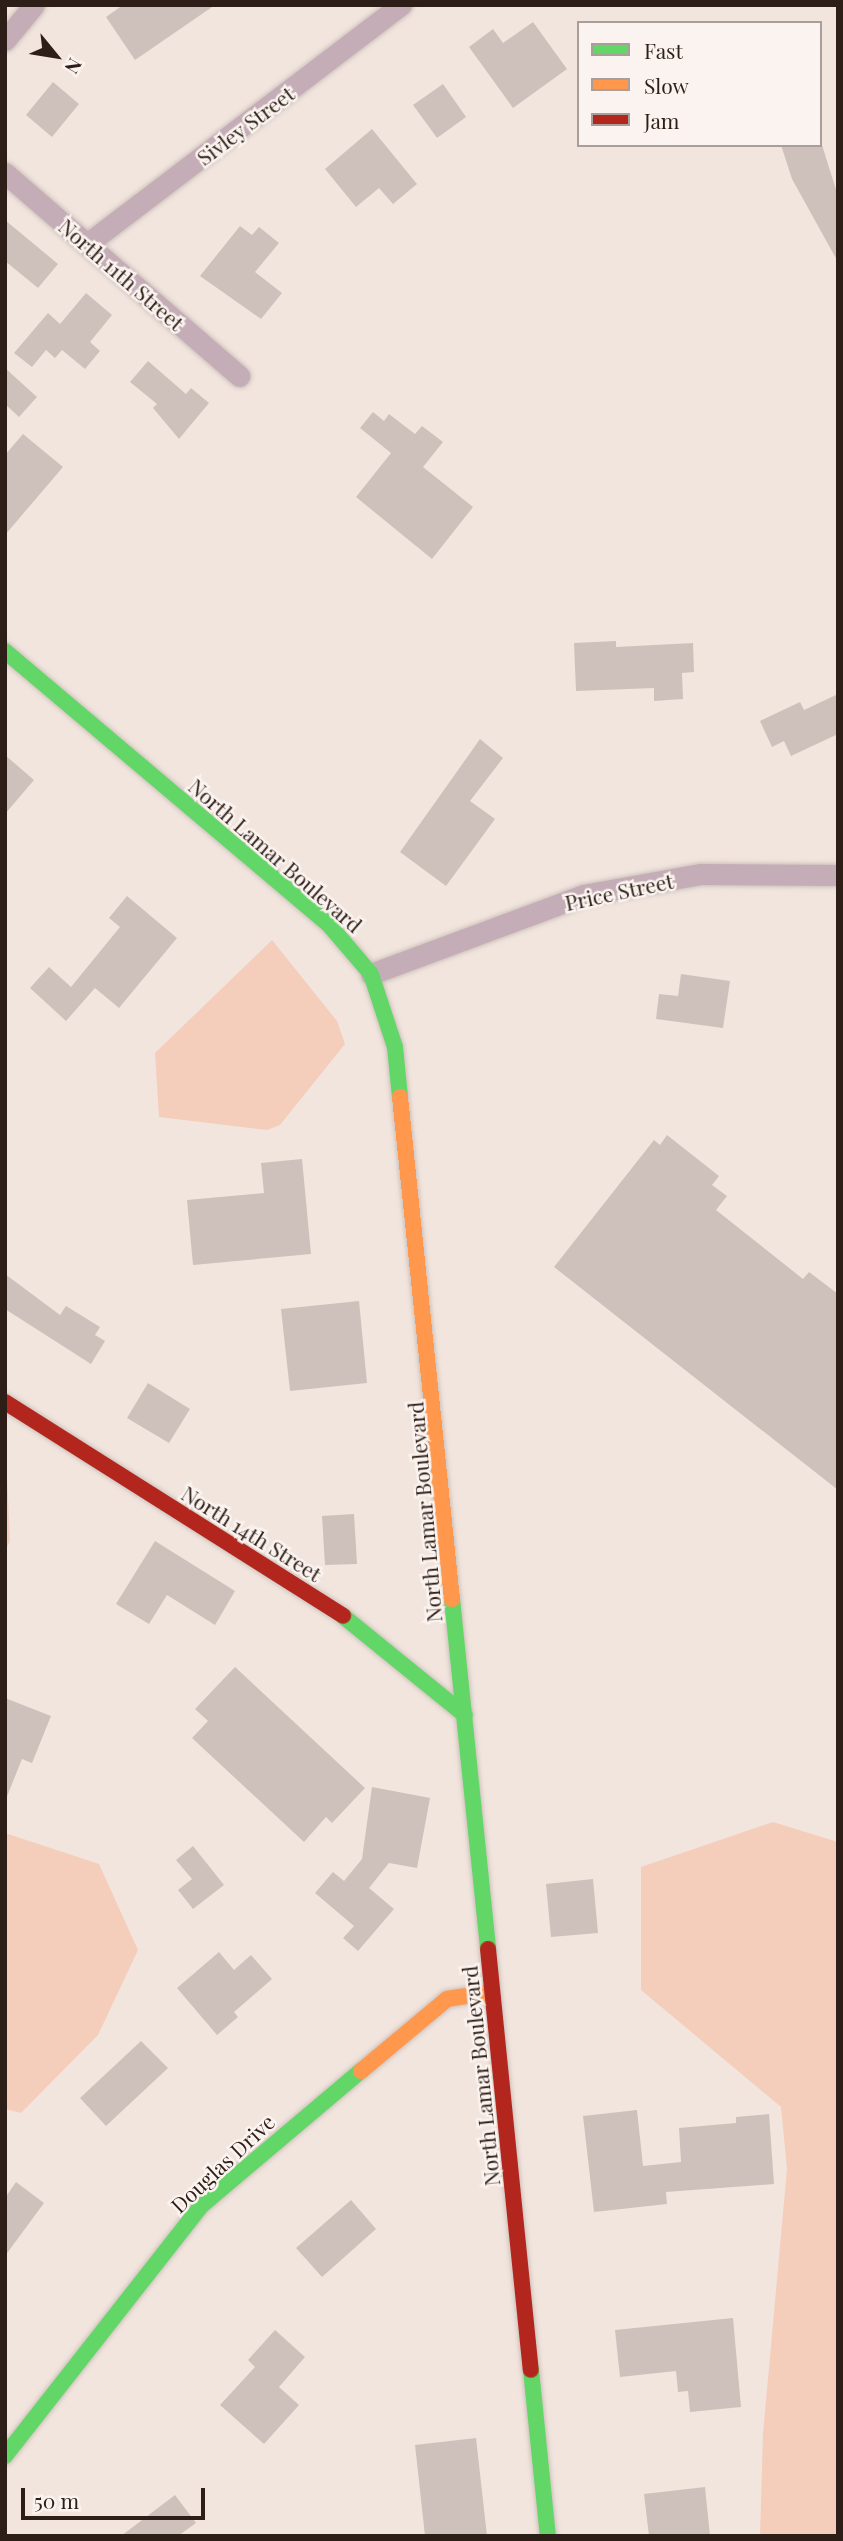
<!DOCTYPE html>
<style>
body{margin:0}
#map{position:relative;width:843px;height:2541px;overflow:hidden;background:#f2e5de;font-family:"Playfair Display",serif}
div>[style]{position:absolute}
.green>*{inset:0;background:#f4cebb}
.building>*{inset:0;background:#cec1bb}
.roads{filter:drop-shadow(0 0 2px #cdc2bc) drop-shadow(0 0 2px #cdc2bc)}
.street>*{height:21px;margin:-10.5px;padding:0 10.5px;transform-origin:10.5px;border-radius:10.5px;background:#c4adb7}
.fast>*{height:16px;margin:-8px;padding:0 8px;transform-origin:8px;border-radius:8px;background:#63d668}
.slow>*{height:16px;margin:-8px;padding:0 8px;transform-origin:8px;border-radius:8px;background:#ff974d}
.jam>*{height:16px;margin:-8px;padding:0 8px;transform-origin:8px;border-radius:8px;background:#b3261e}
span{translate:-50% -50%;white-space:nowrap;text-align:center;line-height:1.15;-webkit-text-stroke:5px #fbf3ef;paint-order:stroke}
.street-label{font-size:21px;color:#2d1f17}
.frame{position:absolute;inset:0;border:7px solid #2d1f17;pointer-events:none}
.legend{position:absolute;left:577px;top:21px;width:245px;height:126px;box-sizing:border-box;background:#fbf3ef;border:2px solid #a99e99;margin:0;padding:9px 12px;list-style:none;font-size:21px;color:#2d1f17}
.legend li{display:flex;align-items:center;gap:14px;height:35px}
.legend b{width:35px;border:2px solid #a99e99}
.north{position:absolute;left:21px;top:21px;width:70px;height:70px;-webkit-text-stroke:5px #fbf3ef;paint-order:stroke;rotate:120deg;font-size:19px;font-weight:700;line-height:28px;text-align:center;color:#2d1f17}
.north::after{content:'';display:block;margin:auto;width:24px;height:32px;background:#2d1f17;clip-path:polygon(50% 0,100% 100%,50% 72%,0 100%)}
.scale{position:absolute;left:21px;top:2488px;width:184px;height:32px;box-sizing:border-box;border:4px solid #2d1f17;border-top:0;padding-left:9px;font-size:21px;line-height:24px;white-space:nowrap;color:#2d1f17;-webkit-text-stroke:5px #fbf3ef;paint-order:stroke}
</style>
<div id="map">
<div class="green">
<div style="clip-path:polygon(272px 940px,337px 1021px,345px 1044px,280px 1125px,267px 1130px,159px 1117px,155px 1053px)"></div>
<div style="clip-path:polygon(7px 1477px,10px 1541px,5px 1551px,5px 1479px)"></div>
<div style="clip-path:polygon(773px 1822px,838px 1842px,838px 2536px,760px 2536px,763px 2434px,787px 2169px,781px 2107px,641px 1990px,641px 1867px)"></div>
<div style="clip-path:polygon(5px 1833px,99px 1864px,138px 1950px,98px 2035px,21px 2113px,5px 2109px)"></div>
</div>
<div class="building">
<div style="clip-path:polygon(123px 5px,215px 5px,135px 60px,106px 17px)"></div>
<div style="clip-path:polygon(533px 22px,567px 69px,513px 108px,469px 47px,493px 29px,503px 43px)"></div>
<div style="clip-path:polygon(53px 82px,79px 104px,52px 137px,26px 115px)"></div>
<div style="clip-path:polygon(443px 84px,466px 117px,437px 138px,413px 105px)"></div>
<div style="clip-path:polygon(372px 129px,417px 184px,393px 204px,379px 188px,356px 207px,325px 169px)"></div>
<div style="clip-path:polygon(781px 145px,822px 145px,838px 196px,838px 262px,792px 179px)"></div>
<div style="clip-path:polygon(5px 220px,58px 264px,38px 288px,5px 261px)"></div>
<div style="clip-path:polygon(240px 226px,252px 235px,259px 227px,279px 243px,255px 272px,282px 293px,261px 319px,200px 276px)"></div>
<div style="clip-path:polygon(86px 293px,112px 315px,90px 342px,100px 351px,85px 369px,62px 350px,55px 358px,46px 350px,32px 367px,14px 353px,48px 313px,60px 324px)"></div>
<div style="clip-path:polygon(148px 361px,186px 394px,191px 388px,209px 403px,179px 439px,153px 408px,157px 404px,130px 382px)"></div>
<div style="clip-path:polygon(5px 368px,37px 397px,19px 417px,5px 404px)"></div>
<div style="clip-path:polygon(373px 412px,384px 421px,389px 414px,415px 434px,422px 426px,443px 442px,423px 467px,473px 507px,432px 559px,356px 497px,391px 453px,360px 428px)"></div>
<div style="clip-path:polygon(23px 434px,63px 467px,5px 535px,5px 455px)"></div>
<div style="clip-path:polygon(616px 641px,616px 647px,693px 643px,694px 672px,682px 673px,683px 699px,654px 701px,654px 688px,576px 691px,574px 643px)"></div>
<div style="clip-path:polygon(838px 694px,838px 734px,791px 756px,784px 741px,772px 747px,760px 721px,800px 702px,804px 710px)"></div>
<div style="clip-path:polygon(480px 739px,503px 758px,470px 801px,495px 819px,446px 886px,400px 852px)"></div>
<div style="clip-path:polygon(5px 755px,34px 780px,5px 814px)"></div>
<div style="clip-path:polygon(127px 896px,177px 938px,119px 1008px,95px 988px,66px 1021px,30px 988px,49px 967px,71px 987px,120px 927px,109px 918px)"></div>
<div style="clip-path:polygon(681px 974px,730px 981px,723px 1028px,656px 1019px,659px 994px,678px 996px)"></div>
<div style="clip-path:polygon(667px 1135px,719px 1176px,712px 1185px,727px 1196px,716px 1210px,803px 1279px,809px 1272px,838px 1294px,838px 1490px,554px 1267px,654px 1140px,660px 1145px)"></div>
<div style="clip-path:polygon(302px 1159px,311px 1254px,193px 1265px,187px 1200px,264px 1193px,261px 1163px)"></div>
<div style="clip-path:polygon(5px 1274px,60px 1315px,66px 1306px,100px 1327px,95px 1335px,105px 1341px,91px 1364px,5px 1309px)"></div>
<div style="clip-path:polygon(359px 1301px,367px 1383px,290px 1391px,281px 1309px)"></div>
<div style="clip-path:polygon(148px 1383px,190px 1409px,169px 1443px,127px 1418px)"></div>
<div style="clip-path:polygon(354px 1514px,357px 1564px,325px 1565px,322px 1516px)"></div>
<div style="clip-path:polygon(155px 1541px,235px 1591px,215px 1625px,167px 1595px,149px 1624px,116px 1604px)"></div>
<div style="clip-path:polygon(235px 1667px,365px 1788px,332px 1823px,326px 1817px,304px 1842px,192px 1738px,208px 1721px,195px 1709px)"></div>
<div style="clip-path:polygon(5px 1698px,51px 1716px,32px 1763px,22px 1759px,6px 1799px)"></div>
<div style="clip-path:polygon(372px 1787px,430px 1798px,417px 1868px,389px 1863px,369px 1888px,394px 1909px,358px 1951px,343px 1938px,354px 1926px,315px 1893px,333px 1872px,344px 1881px,362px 1859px)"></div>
<div style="clip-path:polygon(193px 1846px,224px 1885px,193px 1909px,178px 1890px,192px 1879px,176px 1860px)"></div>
<div style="clip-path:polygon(593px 1879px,598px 1933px,551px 1937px,546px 1884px)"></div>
<div style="clip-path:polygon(219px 1952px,234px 1970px,251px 1955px,272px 1979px,234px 2012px,238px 2017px,217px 2035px,177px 1988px)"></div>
<div style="clip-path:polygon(141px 2041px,168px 2068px,106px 2126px,80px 2098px)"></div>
<div style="clip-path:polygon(637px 2110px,643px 2166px,681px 2162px,679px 2128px,736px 2123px,736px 2117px,769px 2114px,774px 2184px,666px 2192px,667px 2204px,594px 2212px,583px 2116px)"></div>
<div style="clip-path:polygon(16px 2182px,44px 2203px,5px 2256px,5px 2198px)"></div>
<div style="clip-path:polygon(351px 2200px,376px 2229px,322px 2277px,296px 2248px)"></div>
<div style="clip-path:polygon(733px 2318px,741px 2407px,690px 2412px,688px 2391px,678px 2392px,676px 2371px,620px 2377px,615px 2330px)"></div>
<div style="clip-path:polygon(275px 2330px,305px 2357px,279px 2387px,299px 2405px,264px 2444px,220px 2405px,255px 2367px,248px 2360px)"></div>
<div style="clip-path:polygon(476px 2438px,487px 2536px,425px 2536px,415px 2445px)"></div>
<div style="clip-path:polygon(705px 2487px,710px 2536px,649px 2536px,644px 2494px)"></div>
<div style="clip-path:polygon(175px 2495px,196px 2523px,178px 2536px,121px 2536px)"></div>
</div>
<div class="roads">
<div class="street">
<div style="left:5px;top:40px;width:45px;rotate:-50.4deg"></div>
<div style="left:5px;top:173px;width:310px;rotate:40.9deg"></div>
<div style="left:87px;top:244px;width:395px;rotate:-37.3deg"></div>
<div style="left:371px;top:974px;width:226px;rotate:-20.4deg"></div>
<div style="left:583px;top:895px;width:120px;rotate:-10.1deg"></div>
<div style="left:701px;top:874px;width:137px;rotate:0.4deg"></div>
</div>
<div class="fast">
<div style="left:5px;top:651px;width:426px;rotate:40.2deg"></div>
<div style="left:330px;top:926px;width:63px;rotate:49.5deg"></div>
<div style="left:371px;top:974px;width:77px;rotate:71.8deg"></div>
<div style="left:395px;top:1047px;width:50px;rotate:84.3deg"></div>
<div style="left:452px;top:1599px;width:352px;rotate:84.1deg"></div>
<div style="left:343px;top:1616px;width:157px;rotate:39.1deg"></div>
<div style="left:531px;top:2370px;width:167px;rotate:84.2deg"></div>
<div style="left:5px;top:2456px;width:318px;rotate:-51.9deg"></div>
<div style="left:201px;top:2206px;width:209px;rotate:-40.2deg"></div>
</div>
<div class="slow">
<div style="left:400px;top:1097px;width:505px;rotate:84.09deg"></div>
<div style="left:361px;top:2071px;width:112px;rotate:-39.9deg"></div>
<div style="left:447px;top:1999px;width:45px;rotate:-9deg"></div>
</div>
<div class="jam">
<div style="left:5px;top:1402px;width:400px;rotate:32.3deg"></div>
<div style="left:488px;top:1949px;width:423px;rotate:84.2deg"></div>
</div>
</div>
<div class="street-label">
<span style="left:245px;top:125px;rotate:-37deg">Sivley Street</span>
<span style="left:122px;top:274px;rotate:41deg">North 11th Street</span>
<span style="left:276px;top:855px;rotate:41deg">North Lamar Boulevard</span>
<span style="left:619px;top:891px;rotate:-12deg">Price Street</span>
<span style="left:424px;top:1512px;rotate:-95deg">North Lamar Boulevard</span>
<span style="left:252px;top:1533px;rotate:32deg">North 14th Street</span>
<span style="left:480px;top:2076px;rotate:-96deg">North Lamar Boulevard</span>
<span style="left:222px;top:2163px;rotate:-43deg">Douglas Drive</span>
</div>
<div class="frame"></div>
<ul class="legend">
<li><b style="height:9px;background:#63d668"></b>Fast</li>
<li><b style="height:9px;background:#ff974d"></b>Slow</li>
<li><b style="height:9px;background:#b3261e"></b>Jam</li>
</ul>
<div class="north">N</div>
<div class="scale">50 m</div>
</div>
